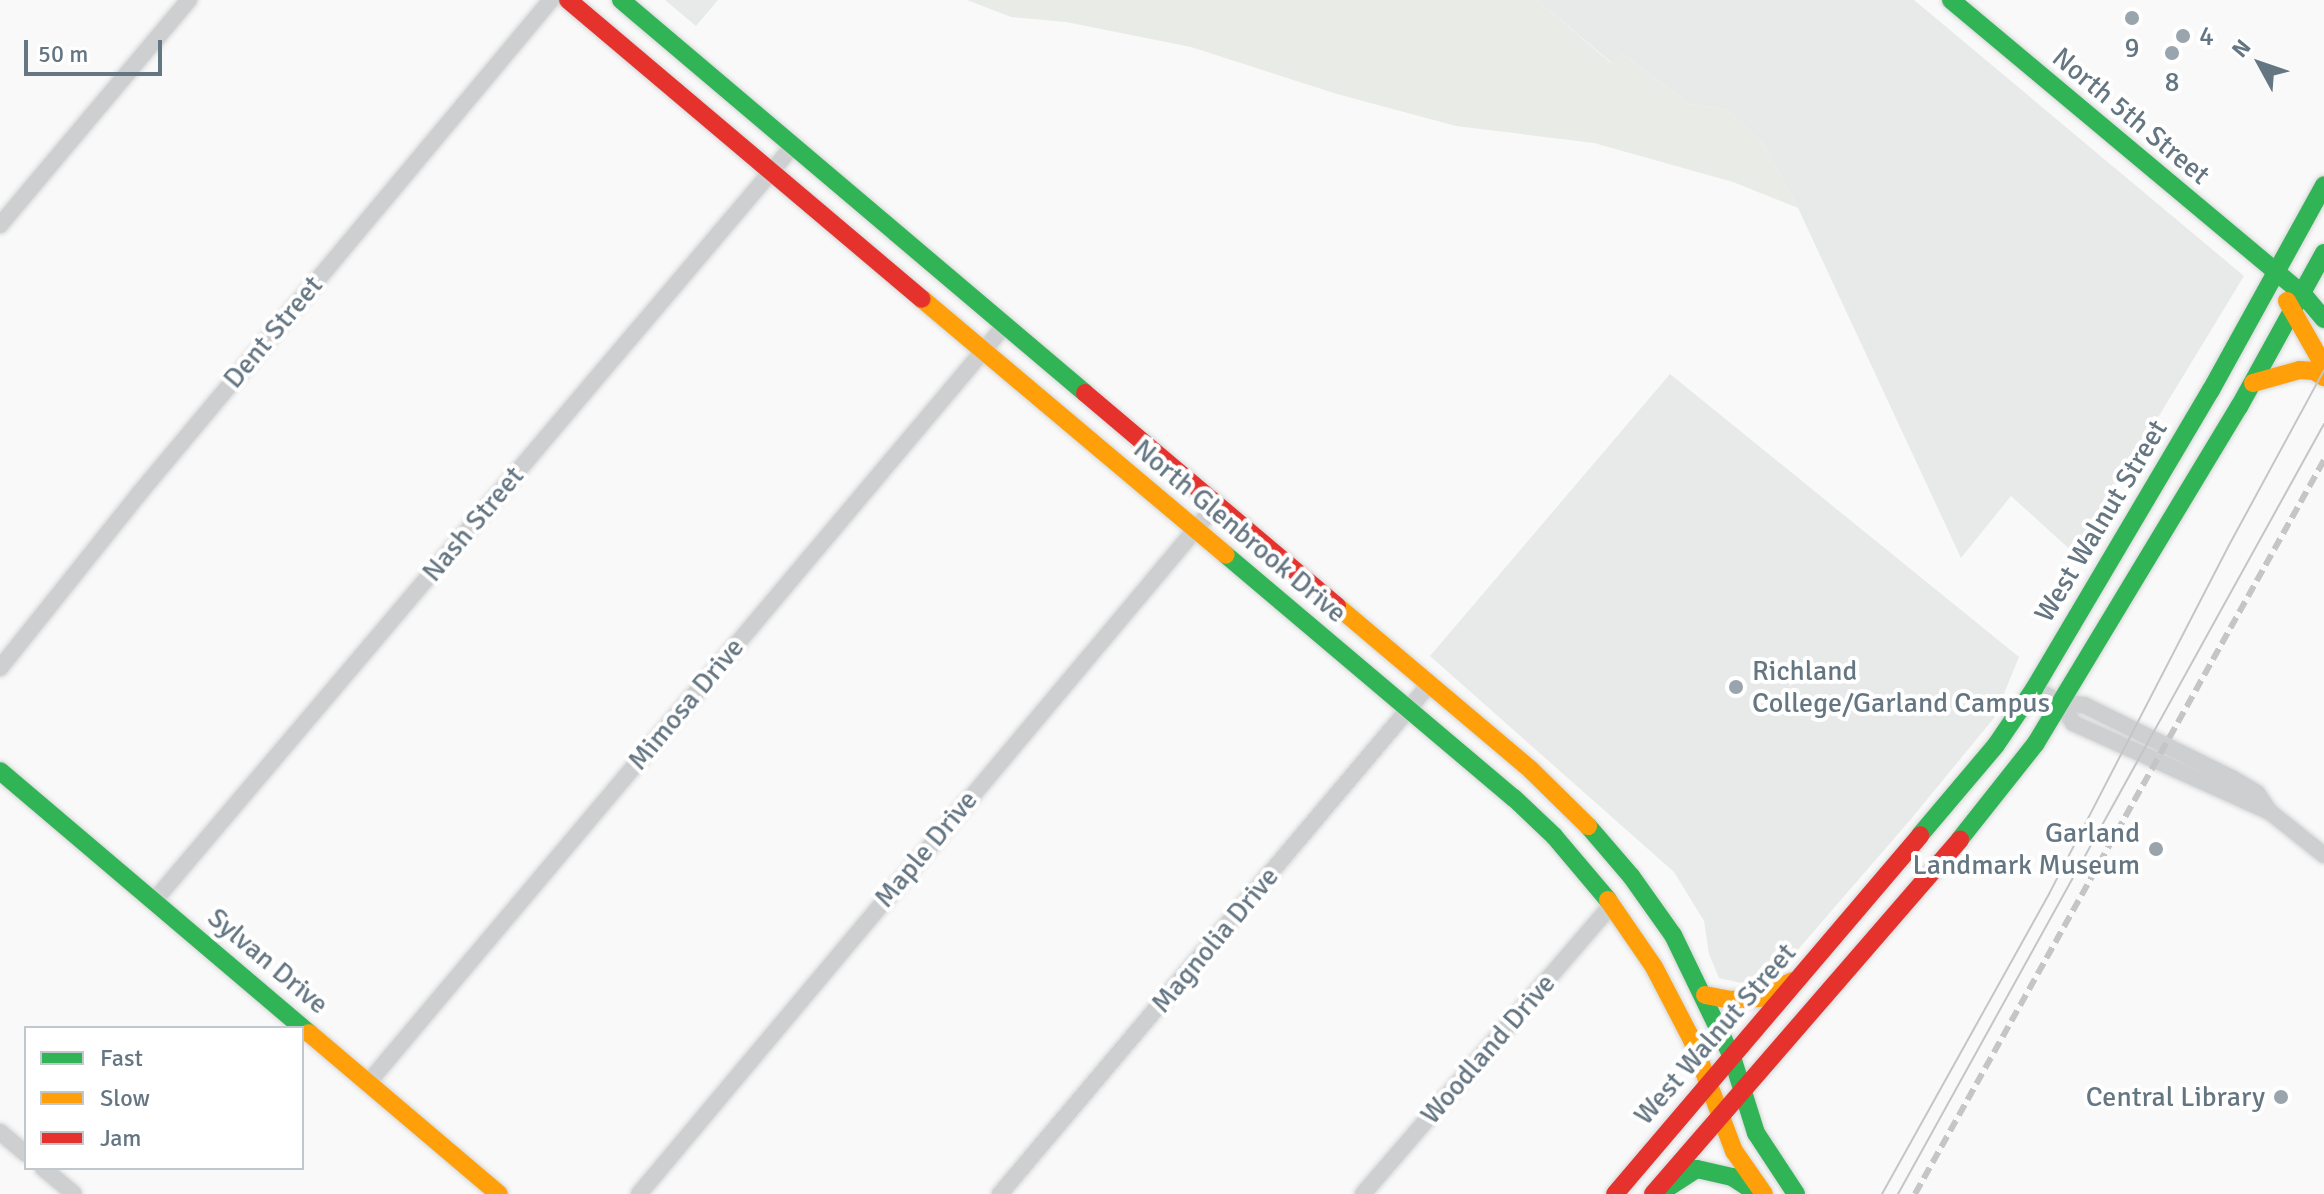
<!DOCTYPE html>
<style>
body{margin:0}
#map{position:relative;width:2324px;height:1194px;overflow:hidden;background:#f9f9f9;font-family:Signika,sans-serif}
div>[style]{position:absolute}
.built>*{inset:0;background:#e8e9e9}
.green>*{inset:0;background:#e8ebe6}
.roads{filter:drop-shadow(0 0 2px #d5d6d7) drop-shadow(0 0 2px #d5d6d7)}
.street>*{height:16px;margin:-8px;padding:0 8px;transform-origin:8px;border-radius:8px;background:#cecfd0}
.fast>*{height:18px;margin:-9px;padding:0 9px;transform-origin:9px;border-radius:9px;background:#30b455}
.slow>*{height:18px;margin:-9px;padding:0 9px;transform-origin:9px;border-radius:9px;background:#ff9f0a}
.jam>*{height:18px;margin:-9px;padding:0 9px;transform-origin:9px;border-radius:9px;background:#e5322d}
.tram>*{height:2px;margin:-1px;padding:0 1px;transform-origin:1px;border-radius:1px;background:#c3c5c6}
.rail>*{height:6px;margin-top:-3px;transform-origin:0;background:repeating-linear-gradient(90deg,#c3c5c6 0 12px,transparent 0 18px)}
.dots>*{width:22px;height:22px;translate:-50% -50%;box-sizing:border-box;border:4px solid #fff;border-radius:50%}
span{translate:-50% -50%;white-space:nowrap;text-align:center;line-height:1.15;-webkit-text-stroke:8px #fff;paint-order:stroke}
.poi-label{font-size:28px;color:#657683}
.left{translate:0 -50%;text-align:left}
.right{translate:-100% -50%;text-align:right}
.street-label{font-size:28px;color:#657683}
.legend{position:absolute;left:24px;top:1026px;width:280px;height:144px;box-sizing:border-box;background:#fff;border:2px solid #c1c8cd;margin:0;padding:10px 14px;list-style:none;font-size:24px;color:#657683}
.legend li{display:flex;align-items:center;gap:16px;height:40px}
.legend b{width:40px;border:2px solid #c1c8cd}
.north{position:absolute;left:2220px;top:24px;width:80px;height:80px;-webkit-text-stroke:6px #fff;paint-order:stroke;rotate:310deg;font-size:22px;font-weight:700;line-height:32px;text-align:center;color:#657683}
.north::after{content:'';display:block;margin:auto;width:28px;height:36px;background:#657683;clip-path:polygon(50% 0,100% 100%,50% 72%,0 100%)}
.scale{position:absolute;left:24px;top:40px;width:138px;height:36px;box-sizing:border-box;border:4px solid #657683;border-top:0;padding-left:10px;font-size:24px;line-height:28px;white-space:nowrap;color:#657683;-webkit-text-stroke:6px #fff;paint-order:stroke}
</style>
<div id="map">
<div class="built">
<div style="clip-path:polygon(665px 0,718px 0,696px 26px)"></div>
<div style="clip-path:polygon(1537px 0,1914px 0,2244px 276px,2075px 554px,2011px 496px,1961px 558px,1798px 208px,1763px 144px,1727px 109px,1689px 104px,1623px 54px,1612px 63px)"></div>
<div style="clip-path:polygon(1670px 374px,2019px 657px,1994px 718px,1911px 819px,1795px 953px,1768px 977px,1741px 983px,1719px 978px,1709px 954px,1704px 921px,1674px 872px,1430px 656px)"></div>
</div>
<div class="green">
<div style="clip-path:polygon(967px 0,1537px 0,1611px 63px,1623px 54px,1689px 104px,1727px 109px,1763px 144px,1798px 208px,1733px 182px,1594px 143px,1456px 126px,1337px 94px,1191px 47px,1066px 22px,1011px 17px)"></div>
</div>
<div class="roads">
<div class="street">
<div style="left:0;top:225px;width:294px;rotate:-50deg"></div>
<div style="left:0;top:668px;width:221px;rotate:-51.4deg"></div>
<div style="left:138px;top:495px;width:645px;rotate:-50.16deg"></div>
<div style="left:2034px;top:689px;width:30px;rotate:27deg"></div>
<div style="left:2061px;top:703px;width:23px;rotate:5deg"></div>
<div style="left:2084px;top:705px;width:165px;rotate:26.3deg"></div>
<div style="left:2232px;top:778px;width:29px;rotate:31deg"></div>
<div style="left:2257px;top:793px;width:23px;rotate:56deg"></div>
<div style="left:2061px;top:703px;width:23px;rotate:59deg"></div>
<div style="left:2073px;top:723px;width:216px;rotate:24.3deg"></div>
<div style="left:2270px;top:812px;width:69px;rotate:38.5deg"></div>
<div style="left:154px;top:901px;width:988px;rotate:-49.76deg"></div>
<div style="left:368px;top:1083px;width:989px;rotate:-49.96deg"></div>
<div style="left:0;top:1132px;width:34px;rotate:40deg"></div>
<div style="left:43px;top:1168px;width:40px;rotate:40deg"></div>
<div style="left:639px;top:1194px;width:897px;rotate:-50.06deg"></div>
<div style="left:1000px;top:1194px;width:664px;rotate:-49.89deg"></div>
<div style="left:1363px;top:1194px;width:381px;rotate:-49.3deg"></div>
</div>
<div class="fast">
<div style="left:621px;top:0;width:608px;rotate:40.26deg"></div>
<div style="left:1951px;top:0;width:457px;rotate:39.9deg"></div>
<div style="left:2302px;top:293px;width:34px;rotate:50deg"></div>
<div style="left:1226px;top:555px;width:377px;rotate:40.2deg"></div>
<div style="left:1514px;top:798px;width:55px;rotate:43.5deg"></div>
<div style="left:1554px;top:836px;width:84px;rotate:49.8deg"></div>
<div style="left:0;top:771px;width:405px;rotate:40.3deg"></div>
<div style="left:1588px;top:826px;width:66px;rotate:49.3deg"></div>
<div style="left:1631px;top:876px;width:72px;rotate:54.6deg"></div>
<div style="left:1673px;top:935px;width:136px;rotate:64.2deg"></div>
<div style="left:1732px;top:1057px;width:80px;rotate:72.5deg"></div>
<div style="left:1756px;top:1133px;width:73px;rotate:56.7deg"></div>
<div style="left:1920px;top:835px;width:118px;rotate:-49.8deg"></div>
<div style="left:1996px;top:745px;width:68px;rotate:-55.8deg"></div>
<div style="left:2034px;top:689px;width:347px;rotate:-59.4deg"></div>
<div style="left:2211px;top:390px;width:234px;rotate:-61.1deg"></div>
<div style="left:1960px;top:839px;width:122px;rotate:-51.6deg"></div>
<div style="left:2036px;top:743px;width:393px;rotate:-58.9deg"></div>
<div style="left:2239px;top:407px;width:176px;rotate:-61.1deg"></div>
<div style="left:1669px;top:1187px;width:33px;rotate:-33deg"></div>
<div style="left:1697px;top:1169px;width:36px;rotate:13deg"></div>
<div style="left:1732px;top:1177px;width:27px;rotate:33deg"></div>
</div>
<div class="slow">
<div style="left:922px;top:299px;width:397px;rotate:40.1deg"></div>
<div style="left:2287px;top:301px;width:75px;rotate:60.4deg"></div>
<div style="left:2253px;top:383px;width:49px;rotate:-15.5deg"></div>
<div style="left:2300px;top:370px;width:14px;rotate:4deg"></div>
<div style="left:2314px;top:371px;width:12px;rotate:31deg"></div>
<div style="left:1337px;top:606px;width:254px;rotate:40.2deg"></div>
<div style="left:1531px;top:770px;width:80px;rotate:44.5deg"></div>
<div style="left:1608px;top:900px;width:81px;rotate:55.5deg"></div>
<div style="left:1654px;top:967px;width:82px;rotate:62.5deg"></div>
<div style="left:1692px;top:1040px;width:119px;rotate:69.3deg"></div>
<div style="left:1734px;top:1151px;width:52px;rotate:55.1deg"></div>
<div style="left:1705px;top:995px;width:25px;rotate:11deg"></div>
<div style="left:1730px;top:1000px;width:29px;rotate:-4deg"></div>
<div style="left:1759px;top:998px;width:37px;rotate:-27deg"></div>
<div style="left:309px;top:1033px;width:249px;rotate:40.3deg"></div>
</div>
<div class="jam">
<div style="left:568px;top:0;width:463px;rotate:40.2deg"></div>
<div style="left:1085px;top:393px;width:330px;rotate:40.2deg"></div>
<div style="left:1615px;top:1194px;width:471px;rotate:-49.6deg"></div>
<div style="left:1653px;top:1194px;width:469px;rotate:-49.1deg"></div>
</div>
</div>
<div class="tram">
<div style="left:1882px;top:1194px;width:343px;rotate:-60.9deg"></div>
<div style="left:2049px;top:894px;width:390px;rotate:-62.7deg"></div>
<div style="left:2228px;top:547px;width:201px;rotate:-61.5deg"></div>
<div style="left:1898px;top:1194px;width:880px;rotate:-61.05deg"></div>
</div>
<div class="rail">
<div style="left:1915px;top:1194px;width:840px;rotate:-60.87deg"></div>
</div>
<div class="dots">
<div style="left:2132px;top:18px;background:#99a4ac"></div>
<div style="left:2183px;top:36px;background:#99a4ac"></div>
<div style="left:2172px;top:53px;background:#99a4ac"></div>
<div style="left:1736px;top:687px;background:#99a4ac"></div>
<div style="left:2156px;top:849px;background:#99a4ac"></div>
<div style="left:2281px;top:1097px;background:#99a4ac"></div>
</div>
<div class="poi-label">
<span class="left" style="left:2199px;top:36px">4</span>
<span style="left:2132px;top:48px">9</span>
<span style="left:2172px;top:82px">8</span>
<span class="left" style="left:1752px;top:687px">Richland<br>College/Garland Campus</span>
<span class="right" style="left:2140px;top:849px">Garland<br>Landmark Museum</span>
<span class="right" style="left:2265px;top:1097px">Central Library</span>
</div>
<div class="street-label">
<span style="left:2131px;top:116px;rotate:40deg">North 5th Street</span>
<span style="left:273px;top:332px;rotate:-50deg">Dent Street</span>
<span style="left:2101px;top:521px;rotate:-59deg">West Walnut Street</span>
<span style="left:473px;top:524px;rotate:-50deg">Nash Street</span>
<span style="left:1240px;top:531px;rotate:40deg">North Glenbrook Drive</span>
<span style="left:686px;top:704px;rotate:-50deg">Mimosa Drive</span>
<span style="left:926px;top:849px;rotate:-50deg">Maple Drive</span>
<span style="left:1215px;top:940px;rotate:-50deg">Magnolia Drive</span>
<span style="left:268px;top:961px;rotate:40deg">Sylvan Drive</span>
<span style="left:1715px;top:1034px;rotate:-49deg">West Walnut Street</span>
<span style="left:1488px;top:1049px;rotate:-49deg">Woodland Drive</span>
</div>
<ul class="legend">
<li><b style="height:10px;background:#30b455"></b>Fast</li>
<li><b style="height:10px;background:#ff9f0a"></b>Slow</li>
<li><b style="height:10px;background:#e5322d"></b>Jam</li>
</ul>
<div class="north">N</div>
<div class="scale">50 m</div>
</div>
